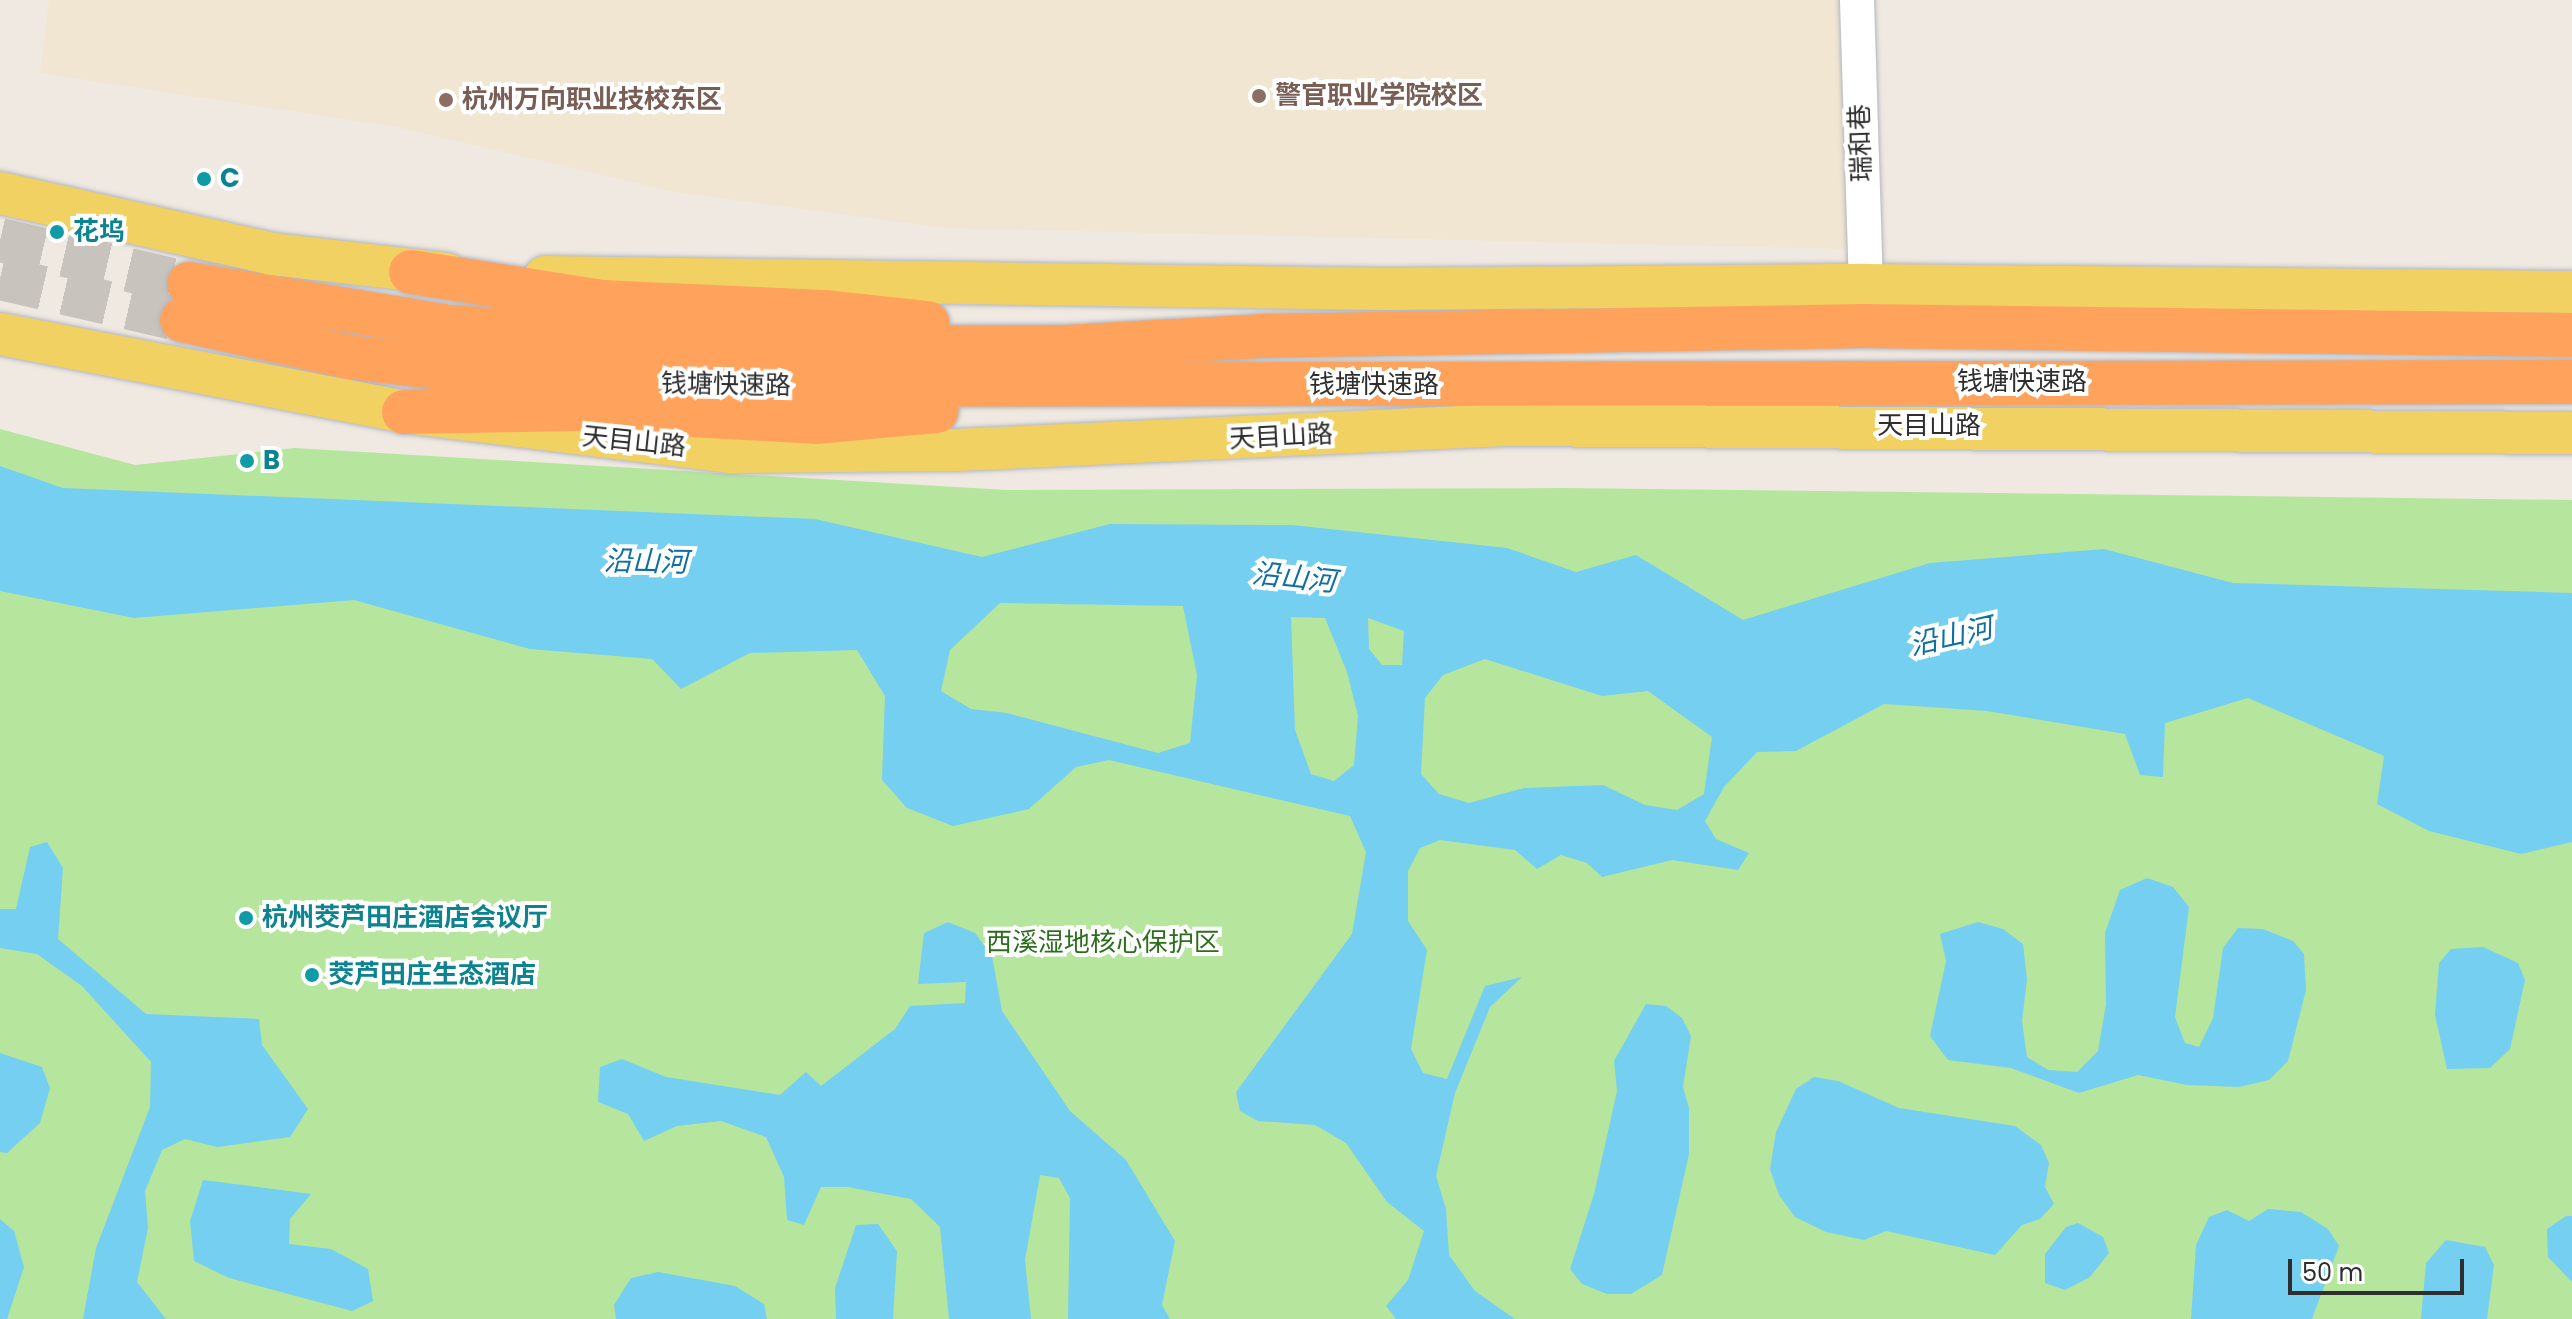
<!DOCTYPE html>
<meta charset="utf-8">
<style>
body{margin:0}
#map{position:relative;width:2572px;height:1319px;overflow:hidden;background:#efe9e1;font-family:Poppins,"Noto Sans SC",sans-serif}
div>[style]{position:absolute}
.education>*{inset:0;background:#f0e6d1}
.green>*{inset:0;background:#b6e59e}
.water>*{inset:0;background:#75cff0}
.highway-tunnel>*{height:44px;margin-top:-22px;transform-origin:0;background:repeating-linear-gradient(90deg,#c8c4bd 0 44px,transparent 0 66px)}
.roads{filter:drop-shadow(0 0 2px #b4b7c1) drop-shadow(0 0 2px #b4b7c1)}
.minor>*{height:34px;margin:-17px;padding:0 17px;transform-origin:17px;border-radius:17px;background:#fff}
.major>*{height:42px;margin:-21px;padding:0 21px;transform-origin:21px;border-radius:21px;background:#f2d163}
.highway>*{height:44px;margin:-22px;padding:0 22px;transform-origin:22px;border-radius:22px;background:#ffa35c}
.dots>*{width:22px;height:22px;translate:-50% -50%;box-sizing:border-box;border:4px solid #fff;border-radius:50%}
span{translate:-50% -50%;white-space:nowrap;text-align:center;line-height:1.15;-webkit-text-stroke:8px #fff;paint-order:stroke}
.education-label{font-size:26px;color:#785e54;font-weight:700}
.left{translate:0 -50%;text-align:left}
.street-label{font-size:26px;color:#2e2e2e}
.culture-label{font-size:26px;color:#0d838f;font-weight:700}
.park-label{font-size:26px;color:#2c6e1b}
.water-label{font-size:28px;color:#0d6fa3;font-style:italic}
.scale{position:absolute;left:2288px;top:1259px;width:176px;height:36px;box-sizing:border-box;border:4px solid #2e2e2e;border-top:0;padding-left:10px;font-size:24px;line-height:28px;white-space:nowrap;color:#2e2e2e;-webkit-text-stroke:6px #fff;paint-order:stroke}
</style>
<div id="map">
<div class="education">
<div style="clip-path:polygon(49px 0,1841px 0,1848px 249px,945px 228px,675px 192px,397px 127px,40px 73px)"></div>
</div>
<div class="green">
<div style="clip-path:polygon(0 429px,135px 465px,295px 448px,1006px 490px,1564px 488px,2572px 500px,2572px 1319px,0 1319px)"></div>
</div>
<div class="water">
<div style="clip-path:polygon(evenodd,0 466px,63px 488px,815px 519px,982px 557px,1110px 524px,1292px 525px,1507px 548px,1576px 572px,1636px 555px,1743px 620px,1930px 563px,2104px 549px,2233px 583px,2572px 593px,2572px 842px,2521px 854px,2429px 831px,2377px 804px,2384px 756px,2248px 698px,2165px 723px,2163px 777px,2140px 775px,2125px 734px,1987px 711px,1884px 704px,1796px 751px,1757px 752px,1724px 787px,1705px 821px,1716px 839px,1749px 853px,1738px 870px,1672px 860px,1602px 877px,1587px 863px,1561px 855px,1537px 869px,1515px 850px,1440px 840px,1420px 848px,1408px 871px,1408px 921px,1427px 950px,1411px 1049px,1423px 1073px,1447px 1079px,1485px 986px,1522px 977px,1490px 1007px,1455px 1093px,1436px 1176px,1446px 1209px,1449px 1255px,1475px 1291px,1515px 1319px,1396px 1319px,1386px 1306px,1408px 1280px,1424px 1231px,1387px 1202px,1346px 1143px,1315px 1125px,1258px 1121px,1240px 1111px,1236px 1092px,1352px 934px,1366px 852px,1350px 816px,1109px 760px,1076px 767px,1029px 809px,953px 826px,907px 808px,882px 780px,885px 696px,857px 650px,750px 653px,681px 689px,652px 659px,530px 649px,354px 600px,134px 618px,0 591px,0 466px,1000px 603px,1183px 606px,1197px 675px,1190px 743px,1158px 753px,1007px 713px,971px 709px,941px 691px,950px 650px,1000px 603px,0 466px,1291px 617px,1325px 618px,1347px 672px,1358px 716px,1354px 765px,1334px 781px,1311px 774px,1295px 730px,1291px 617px,0 466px,1368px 618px,1404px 631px,1402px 665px,1382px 665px,1369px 649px,1368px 618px,0 466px,1485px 659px,1602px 696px,1648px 691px,1712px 737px,1704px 794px,1677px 810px,1645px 805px,1603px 785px,1524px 788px,1469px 803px,1439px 794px,1421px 774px,1425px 698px,1443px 675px,1485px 659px)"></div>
<div style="clip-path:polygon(47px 842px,63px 868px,58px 939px,146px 1014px,259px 1019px,262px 1045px,308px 1109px,290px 1137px,217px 1147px,185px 1139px,162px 1150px,145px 1191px,148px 1228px,137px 1282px,166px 1319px,83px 1319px,96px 1248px,150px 1107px,151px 1062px,82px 986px,37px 954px,0 948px,0 909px,16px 909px,30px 847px)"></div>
<div style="clip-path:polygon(2147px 878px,2173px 887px,2189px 907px,2175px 1017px,2185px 1043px,2199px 1047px,2213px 1018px,2223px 948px,2238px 928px,2263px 929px,2293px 941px,2304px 954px,2306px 990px,2288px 1061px,2269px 1080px,2239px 1087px,2187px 1085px,2138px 1075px,2079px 1093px,2011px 1068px,1948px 1060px,1930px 1036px,1946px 961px,1940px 934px,1978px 922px,2003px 929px,2023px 944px,2027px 979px,2022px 1021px,2027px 1057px,2048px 1070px,2077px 1072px,2098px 1051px,2106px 1004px,2105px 933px,2120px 890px)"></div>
<div style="clip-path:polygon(948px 922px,975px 933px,992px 956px,1002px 1011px,1070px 1111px,1126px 1160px,1175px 1241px,1162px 1305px,1170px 1319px,1068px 1319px,1070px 1198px,1059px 1178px,1040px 1175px,1025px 1260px,1031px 1319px,949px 1319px,940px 1227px,911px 1199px,848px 1187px,821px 1187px,804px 1225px,787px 1220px,784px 1177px,766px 1137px,721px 1121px,677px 1126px,644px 1141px,628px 1114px,598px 1102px,600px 1067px,622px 1059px,666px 1077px,780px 1095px,806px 1072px,821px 1086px,895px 1029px,910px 1006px,965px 1003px,966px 982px,918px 984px,924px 933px)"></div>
<div style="clip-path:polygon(2483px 947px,2518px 963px,2525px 980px,2510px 1049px,2490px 1068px,2447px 1069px,2435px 1015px,2439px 963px,2451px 949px)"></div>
<div style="clip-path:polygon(1646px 1004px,1666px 1006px,1682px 1018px,1691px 1036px,1683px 1087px,1689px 1108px,1689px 1154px,1662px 1275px,1631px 1294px,1607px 1294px,1582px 1284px,1570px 1269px,1594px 1194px,1617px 1091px,1614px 1061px)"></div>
<div style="clip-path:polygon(0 1053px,42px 1067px,50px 1088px,40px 1123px,7px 1153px,0 1152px)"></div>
<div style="clip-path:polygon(1814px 1077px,1838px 1081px,1899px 1108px,2015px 1126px,2041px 1145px,2049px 1163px,2045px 1187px,2054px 1204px,2040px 1219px,2022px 1225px,1995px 1255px,1886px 1231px,1864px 1240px,1826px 1232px,1795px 1217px,1779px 1195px,1770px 1169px,1776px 1132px,1796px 1089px)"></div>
<div style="clip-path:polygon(203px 1180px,311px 1194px,290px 1219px,289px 1244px,331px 1249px,368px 1269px,373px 1301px,352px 1311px,229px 1278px,194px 1261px,190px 1221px)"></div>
<div style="clip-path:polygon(2268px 1209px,2301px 1212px,2328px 1229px,2339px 1246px,2312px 1319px,2191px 1319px,2196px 1245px,2209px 1217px,2227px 1210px,2249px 1221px)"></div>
<div style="clip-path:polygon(2566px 1216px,2572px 1216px,2572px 1282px,2548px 1257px,2547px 1229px)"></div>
<div style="clip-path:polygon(0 1219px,14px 1231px,24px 1267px,7px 1319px,0 1319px)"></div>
<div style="clip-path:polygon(2078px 1223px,2103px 1237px,2109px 1253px,2090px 1277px,2065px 1290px,2045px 1283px,2045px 1254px,2066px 1227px)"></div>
<div style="clip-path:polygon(878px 1224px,897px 1251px,893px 1319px,836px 1319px,835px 1288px,856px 1225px)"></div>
<div style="clip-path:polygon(2446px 1240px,2485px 1247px,2494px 1265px,2487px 1319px,2421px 1319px,2426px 1263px)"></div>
<div style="clip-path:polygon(658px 1272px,735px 1286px,764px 1304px,767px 1319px,616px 1319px,614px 1305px,631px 1278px)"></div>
</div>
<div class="highway-tunnel">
<div style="left:0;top:240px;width:194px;rotate:13.1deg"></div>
<div style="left:0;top:278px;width:187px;rotate:13deg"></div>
</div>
<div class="roads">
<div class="minor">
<div style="left:1857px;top:0;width:285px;rotate:88.2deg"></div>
</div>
<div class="major">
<div style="left:0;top:193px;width:279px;rotate:12.6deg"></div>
<div style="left:272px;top:254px;width:176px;rotate:6.5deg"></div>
<div style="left:545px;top:277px;width:841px;rotate:0.82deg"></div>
<div style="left:1386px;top:289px;width:480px;rotate:-0.5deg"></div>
<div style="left:1866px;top:285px;width:706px;rotate:0.57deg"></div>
<div style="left:0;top:334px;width:411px;rotate:10.9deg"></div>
<div style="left:404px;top:412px;width:330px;rotate:7deg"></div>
<div style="left:732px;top:452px;width:225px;rotate:-0.5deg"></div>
<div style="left:957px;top:450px;width:549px;rotate:-2.61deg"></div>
<div style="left:1505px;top:425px;width:1067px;rotate:0.43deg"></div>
</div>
<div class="highway">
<div style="left:411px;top:272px;width:194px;rotate:8.9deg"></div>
<div style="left:603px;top:302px;width:221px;rotate:2.6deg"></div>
<div style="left:824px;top:312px;width:104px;rotate:6.1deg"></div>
<div style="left:189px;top:284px;width:265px;rotate:9.4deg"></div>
<div style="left:450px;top:327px;width:320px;rotate:3.8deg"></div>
<div style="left:769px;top:348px;width:297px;rotate:-0.2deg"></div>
<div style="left:1066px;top:347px;width:195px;rotate:-3.2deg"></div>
<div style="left:1261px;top:336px;width:604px;rotate:-0.95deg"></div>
<div style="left:1865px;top:326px;width:707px;rotate:0.73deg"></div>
<div style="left:182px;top:320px;width:172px;rotate:12.4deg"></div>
<div style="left:350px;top:357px;width:125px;rotate:6.9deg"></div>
<div style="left:474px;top:372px;width:213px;rotate:3.5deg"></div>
<div style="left:687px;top:385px;width:1885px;rotate:-0.09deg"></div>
<div style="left:404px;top:412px;width:174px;rotate:-1deg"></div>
<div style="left:578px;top:409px;width:238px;rotate:3.1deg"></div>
<div style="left:816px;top:422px;width:121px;rotate:-5.2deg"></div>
</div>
</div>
<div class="dots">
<div style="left:1259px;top:96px;background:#8d6e63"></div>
<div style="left:446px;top:100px;background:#8d6e63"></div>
<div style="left:204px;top:179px;background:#0f9aa8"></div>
<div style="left:57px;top:232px;background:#0f9aa8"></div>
<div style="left:247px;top:461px;background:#0f9aa8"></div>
<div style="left:246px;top:918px;background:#0f9aa8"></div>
<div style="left:312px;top:975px;background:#0f9aa8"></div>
</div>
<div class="education-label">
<span class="left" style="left:1275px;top:96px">警官职业学院校区</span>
<span class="left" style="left:462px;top:100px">杭州万向职业技校东区</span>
</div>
<div class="street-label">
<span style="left:1861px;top:143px;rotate:-92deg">瑞和巷</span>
<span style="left:2022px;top:382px">钱塘快速路</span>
<span style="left:726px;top:385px;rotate:1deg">钱塘快速路</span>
<span style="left:1374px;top:385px">钱塘快速路</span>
<span style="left:1929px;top:426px">天目山路</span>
<span style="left:1281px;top:437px;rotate:-3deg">天目山路</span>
<span style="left:634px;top:442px;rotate:6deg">天目山路</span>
</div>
<div class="culture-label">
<span class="left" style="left:220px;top:179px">C</span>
<span class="left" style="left:73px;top:232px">花坞</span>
<span class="left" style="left:263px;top:461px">B</span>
<span class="left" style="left:262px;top:918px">杭州茭芦田庄酒店会议厅</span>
<span class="left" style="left:328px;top:975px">茭芦田庄生态酒店</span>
</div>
<div class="park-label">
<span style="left:1103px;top:943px">西溪湿地核心保护区</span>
</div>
<div class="water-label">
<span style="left:646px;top:562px;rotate:1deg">沿山河</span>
<span style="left:1294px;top:578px;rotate:6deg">沿山河</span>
<span style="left:1951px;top:637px;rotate:-13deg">沿山河</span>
</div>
<div class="scale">50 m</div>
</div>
